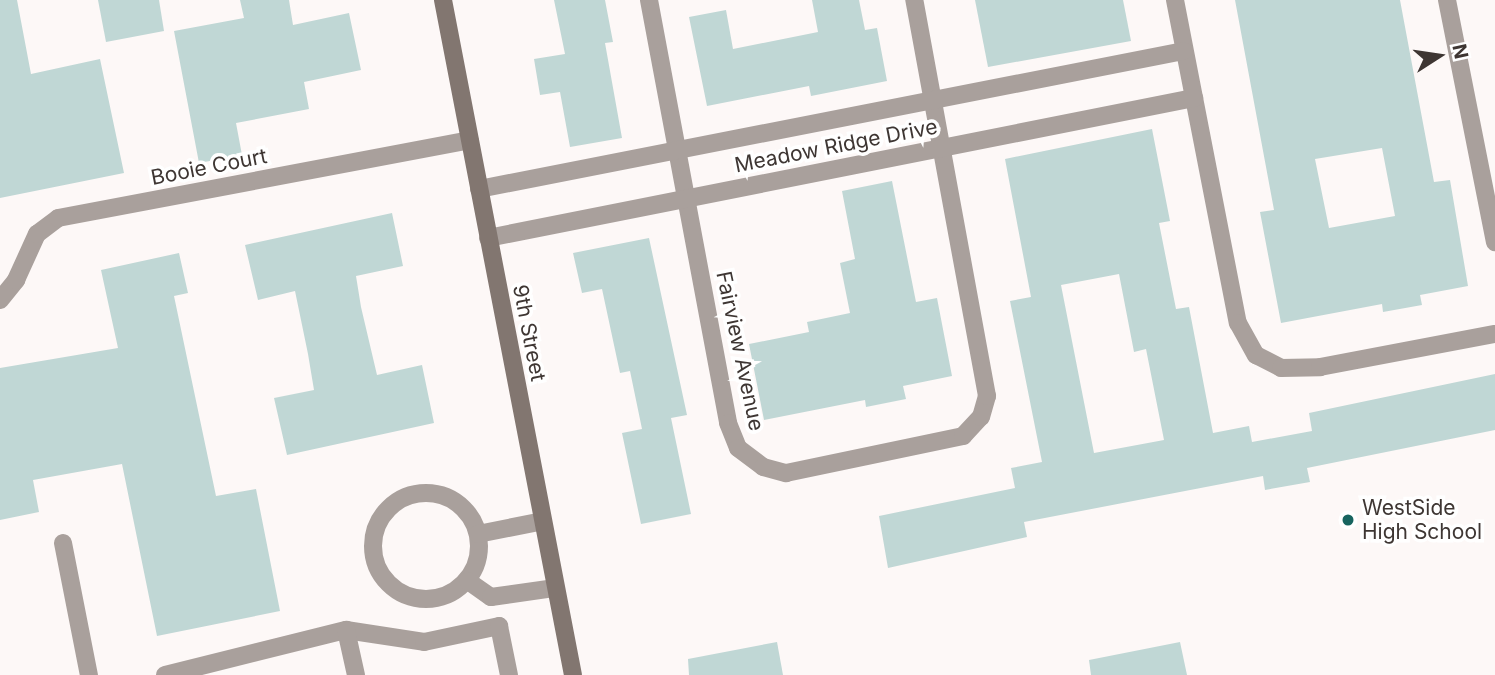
<!DOCTYPE html>
<style>
body{margin:0}
#map{position:relative;width:1495px;height:675px;overflow:hidden;background:#fdf8f7;font-family:Inter,sans-serif}
div>[style]{position:absolute}
.building>*{inset:0;background:#c0d7d5}
.lane>*{height:18px;margin:-9px;padding:0 9px;transform-origin:9px;border-radius:9px;background:#a9a09c}
.lane>.ring{margin:-9px;padding:0;box-sizing:content-box;background:none;border:18px solid #a9a09c;border-radius:50%}
.street>*{height:18px;margin:-9px;padding:0 9px;transform-origin:9px;border-radius:9px;background:#a9a09c}
.secondary>*{height:18px;margin:-9px;padding:0 9px;transform-origin:9px;border-radius:9px;background:#827670}
.dots>*{width:19px;height:19px;translate:-50% -50%;box-sizing:border-box;border:4px solid #fff;border-radius:50%}
span{translate:-50% -50%;white-space:nowrap;text-align:center;line-height:1.15;-webkit-text-stroke:7px #fff;paint-order:stroke}
.street-label{font-size:21px;color:#3e3633}
.poi-label{font-size:21px;color:#3e3633}
.left{translate:0 -50%;text-align:left}
.north{position:absolute;left:1404px;top:21px;width:70px;height:70px;-webkit-text-stroke:5px #fff;paint-order:stroke;rotate:78deg;font-size:19px;font-weight:700;line-height:28px;text-align:center;color:#3e3633}
.north::after{content:'';display:block;margin:auto;width:24px;height:32px;background:#3e3633;clip-path:polygon(50% 0,100% 100%,50% 72%,0 100%)}
</style>
<div id="map">
<div class="building">
<div style="clip-path:polygon(0 0,17px 0,31px 74px,100px 59px,124px 173px,0 198px)"></div>
<div style="clip-path:polygon(98px 0,159px 0,164px 31px,106px 42px)"></div>
<div style="clip-path:polygon(240px 0,289px 0,293px 25px,349px 13px,361px 70px,304px 82px,309px 109px,236px 123px,242px 155px,199px 163px,174px 31px,244px 18px)"></div>
<div style="clip-path:polygon(554px 0,605px 0,613px 42px,605px 43px,622px 138px,570px 147px,560px 92px,540px 95px,534px 59px,565px 54px)"></div>
<div style="clip-path:polygon(812px 0,859px 0,865px 30px,877px 28px,887px 81px,811px 96px,809px 86px,707px 106px,689px 17px,726px 10px,733px 49px,818px 32px)"></div>
<div style="clip-path:polygon(975px 0,1123px 0,1131px 41px,988px 67px)"></div>
<div style="clip-path:polygon(evenodd,1235px 0,1400px 0,1434px 182px,1450px 180px,1468px 286px,1420px 295px,1422px 305px,1383px 312px,1382px 304px,1281px 323px,1260px 212px,1274px 210px,1235px 0,1382px 148px,1395px 216px,1329px 228px,1315px 159px,1382px 148px)"></div>
<div style="clip-path:polygon(evenodd,1152px 129px,1170px 221px,1159px 223px,1176px 309px,1189px 307px,1213px 433px,1249px 426px,1252px 442px,1312px 431px,1309px 413px,1495px 374px,1495px 430px,1307px 468px,1310px 482px,1265px 490px,1263px 476px,1024px 522px,1027px 537px,888px 568px,879px 516px,1015px 488px,1011px 468px,1042px 462px,1010px 301px,1031px 297px,1005px 159px,1152px 129px,1119px 274px,1134px 352px,1146px 349px,1164px 440px,1094px 453px,1061px 285px,1119px 274px)"></div>
<div style="clip-path:polygon(892px 181px,916px 302px,937px 298px,952px 376px,903px 386px,906px 399px,866px 407px,865px 400px,764px 420px,749px 344px,809px 332px,807px 322px,850px 313px,840px 263px,855px 259px,842px 191px)"></div>
<div style="clip-path:polygon(392px 213px,403px 266px,356px 276px,361px 307px,377px 375px,422px 365px,434px 423px,287px 455px,274px 398px,314px 390px,308px 354px,295px 291px,258px 300px,245px 245px)"></div>
<div style="clip-path:polygon(649px 238px,687px 415px,671px 418px,691px 514px,641px 524px,622px 433px,642px 429px,630px 371px,620px 373px,602px 289px,582px 293px,573px 253px)"></div>
<div style="clip-path:polygon(179px 253px,188px 293px,174px 296px,216px 496px,256px 489px,280px 611px,157px 636px,122px 464px,33px 480px,39px 512px,0 520px,0 368px,118px 348px,101px 270px)"></div>
<div style="clip-path:polygon(777px 642px,783px 675px,689px 675px,688px 659px)"></div>
<div style="clip-path:polygon(1180px 642px,1187px 675px,1091px 675px,1089px 660px)"></div>
</div>
<div class="lane">
<div class="ring" style="left:373px;top:493px;width:88px;height:88px"></div>
<div style="left:478px;top:534px;width:66px;rotate:-11.3deg"></div>
<div style="left:63px;top:543px;width:135px;rotate:78.9deg"></div>
<div style="left:468px;top:581px;width:28px;rotate:35deg"></div>
<div style="left:491px;top:597px;width:65px;rotate:-8deg"></div>
<div style="left:346px;top:630px;width:79px;rotate:8.7deg"></div>
<div style="left:424px;top:642px;width:77px;rotate:-12deg"></div>
<div style="left:499px;top:626px;width:50px;rotate:78.5deg"></div>
<div style="left:165px;top:675px;width:187px;rotate:-14deg"></div>
<div style="left:346px;top:630px;width:46px;rotate:77.5deg"></div>
</div>
<div class="street">
<div style="left:649px;top:0;width:430px;rotate:79.4deg"></div>
<div style="left:728px;top:423px;width:27px;rotate:68deg"></div>
<div style="left:738px;top:448px;width:31px;rotate:37deg"></div>
<div style="left:763px;top:467px;width:24px;rotate:15deg"></div>
<div style="left:786px;top:473px;width:181px;rotate:-11.8deg"></div>
<div style="left:963px;top:436px;width:26px;rotate:-47deg"></div>
<div style="left:981px;top:417px;width:22px;rotate:-74deg"></div>
<div style="left:987px;top:396px;width:403px;rotate:-100.4deg"></div>
<div style="left:1175px;top:0;width:329px;rotate:79deg"></div>
<div style="left:1238px;top:323px;width:37px;rotate:61deg"></div>
<div style="left:1256px;top:355px;width:28px;rotate:27deg"></div>
<div style="left:1281px;top:368px;width:39px;rotate:-1deg"></div>
<div style="left:1320px;top:367px;width:178px;rotate:-10.7deg"></div>
<div style="left:1447px;top:0;width:247px;rotate:78.8deg"></div>
<div style="left:479px;top:189px;width:718px;rotate:-11.08deg"></div>
<div style="left:488px;top:238px;width:720px;rotate:-11.22deg"></div>
<div style="left:0;top:300px;width:26px;rotate:-51deg"></div>
<div style="left:16px;top:280px;width:51px;rotate:-65.5deg"></div>
<div style="left:37px;top:234px;width:26px;rotate:-37deg"></div>
<div style="left:58px;top:218px;width:419px;rotate:-10.7deg"></div>
</div>
<div class="secondary">
<div style="left:443px;top:0;width:687px;rotate:79.1deg"></div>
</div>
<div class="dots">
<div style="left:1348px;top:520px;background:#17645f"></div>
</div>
<div class="street-label">
<span style="left:836px;top:146px;rotate:-11deg">Meadow Ridge Drive</span>
<span style="left:209px;top:167px;rotate:-11deg">Booie Court</span>
<span style="left:529px;top:333px;rotate:79deg">9th Street</span>
<span style="left:740px;top:351px;rotate:78deg">Fairview Avenue</span>
</div>
<div class="poi-label">
<span class="left" style="left:1362px;top:520px">WestSide<br>High School</span>
</div>
<div class="north">N</div>
</div>
